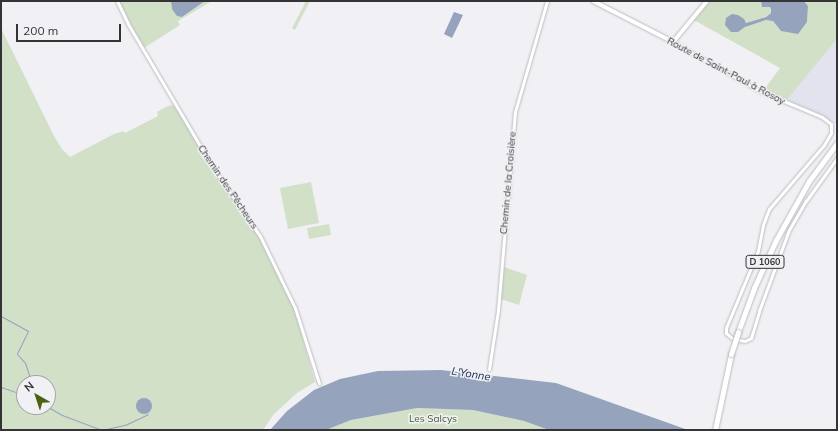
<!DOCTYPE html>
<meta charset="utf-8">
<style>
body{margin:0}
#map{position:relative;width:838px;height:431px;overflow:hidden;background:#f1f1f5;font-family:Mulish,sans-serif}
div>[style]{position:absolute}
.built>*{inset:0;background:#e2e3ee}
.green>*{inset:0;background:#d2e0c8}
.water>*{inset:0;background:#95a3bc}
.round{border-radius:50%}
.stream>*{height:1px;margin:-0.5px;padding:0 0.5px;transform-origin:0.5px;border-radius:0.5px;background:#95a3bc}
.roads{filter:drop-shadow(0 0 1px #bcbcc0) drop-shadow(0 0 1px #bcbcc0)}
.minor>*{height:3px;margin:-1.5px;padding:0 1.5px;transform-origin:1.5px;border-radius:1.5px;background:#fff}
.tertiary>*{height:4px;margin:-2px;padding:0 2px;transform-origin:2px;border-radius:2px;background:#fff}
.primary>*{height:5px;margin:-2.5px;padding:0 2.5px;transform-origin:2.5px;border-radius:2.5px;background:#fff}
.bridges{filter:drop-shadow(0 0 1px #bcbcc0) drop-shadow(0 0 1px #bcbcc0)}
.primary-bridge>*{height:5px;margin:-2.5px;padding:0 2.5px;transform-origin:2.5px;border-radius:2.5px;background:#fff}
span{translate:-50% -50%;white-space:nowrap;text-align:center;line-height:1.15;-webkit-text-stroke:3px #f1f1f5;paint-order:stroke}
.shield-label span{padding:1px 3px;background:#f1f1f5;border:1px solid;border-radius:3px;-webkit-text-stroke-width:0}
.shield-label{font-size:9px;color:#343436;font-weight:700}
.street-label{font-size:10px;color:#343436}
.park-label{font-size:10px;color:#445a30}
.water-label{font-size:11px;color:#16284c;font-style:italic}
.frame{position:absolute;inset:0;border:2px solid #343436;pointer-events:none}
.north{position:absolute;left:16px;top:375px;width:40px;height:40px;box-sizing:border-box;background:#f1f1f5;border:1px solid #a5a5a9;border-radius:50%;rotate:321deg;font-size:11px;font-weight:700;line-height:16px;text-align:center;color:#343436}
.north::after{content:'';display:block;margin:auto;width:14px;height:18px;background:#4a6312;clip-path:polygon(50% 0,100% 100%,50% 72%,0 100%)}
.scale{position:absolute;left:16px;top:24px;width:105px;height:18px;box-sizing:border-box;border:2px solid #343436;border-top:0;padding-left:5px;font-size:12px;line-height:14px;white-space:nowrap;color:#343436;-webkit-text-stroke:3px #f1f1f5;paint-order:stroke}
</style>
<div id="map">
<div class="built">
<div style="clip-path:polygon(837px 39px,837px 124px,787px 100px)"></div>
</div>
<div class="green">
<div style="clip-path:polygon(118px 1px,171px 1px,172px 9px,182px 17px,205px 1px,212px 1px,178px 21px,180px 25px,144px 48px)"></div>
<div style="clip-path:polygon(306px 1px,310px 1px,295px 30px,292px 28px)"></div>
<div style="clip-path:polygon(709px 1px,761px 1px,762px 7px,770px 7px,771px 13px,765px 17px,746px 23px,738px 32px,745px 27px,766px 20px,773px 21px,781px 31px,803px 27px,807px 22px,808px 6px,804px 1px,837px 1px,837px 39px,787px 100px,763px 91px,780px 68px,694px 20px)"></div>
<div style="clip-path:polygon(evenodd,1px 28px,54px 136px,62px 149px,70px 157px,114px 134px,124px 131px,125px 133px,158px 116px,157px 112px,168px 106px,173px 105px,176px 108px,211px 167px,258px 234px,294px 307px,315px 382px,297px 393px,274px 414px,263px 430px,1px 430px,1px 28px,24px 383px,48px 383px,48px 407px,24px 407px,24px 383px)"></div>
<div style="clip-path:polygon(311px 182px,319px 223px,288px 229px,280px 188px)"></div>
<div style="clip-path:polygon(329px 224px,331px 235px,309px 239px,307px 228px)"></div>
<div style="clip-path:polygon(504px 267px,527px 275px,519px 305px,501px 299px)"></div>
<div style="clip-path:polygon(417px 408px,473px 410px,524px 421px,549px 430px,326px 430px,351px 420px)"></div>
</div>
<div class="water">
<div style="clip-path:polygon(171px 1px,205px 1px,182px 17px,177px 16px,172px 9px)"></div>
<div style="clip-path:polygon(761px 1px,804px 1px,808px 6px,807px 22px,798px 34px,781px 31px,773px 21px,766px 20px,745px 27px,738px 32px,731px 32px,725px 25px,726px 18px,732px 14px,738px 15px,744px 19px,746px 23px,766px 17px,771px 13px,771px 10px,770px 7px,762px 7px)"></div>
<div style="clip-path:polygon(454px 12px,463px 15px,452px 38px,444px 34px)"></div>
<div style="clip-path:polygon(441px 370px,556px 383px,688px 430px,549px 430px,524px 421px,473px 410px,417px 408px,351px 420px,326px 430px,270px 430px,287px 411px,314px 390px,340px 379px,378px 371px)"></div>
<div class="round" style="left:136px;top:398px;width:16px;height:16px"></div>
</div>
<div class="stream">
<div style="left:1px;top:316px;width:31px;rotate:29deg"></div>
<div style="left:28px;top:331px;width:25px;rotate:116deg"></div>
<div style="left:17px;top:354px;width:12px;rotate:48deg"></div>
<div style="left:25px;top:363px;width:21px;rotate:71deg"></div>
<div style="left:1px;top:387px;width:18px;rotate:19deg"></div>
<div style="left:18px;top:393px;width:6px"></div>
<div style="left:48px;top:407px;width:16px;rotate:30deg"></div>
<div style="left:62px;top:415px;width:43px;rotate:20.6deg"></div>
<div style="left:102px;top:430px;width:26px;rotate:-13deg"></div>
<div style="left:127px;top:424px;width:23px;rotate:-25deg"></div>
</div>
<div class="roads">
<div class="minor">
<div style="left:117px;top:1px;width:25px;rotate:64deg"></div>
<div style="left:128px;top:24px;width:165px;rotate:59.4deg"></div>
<div style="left:212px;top:166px;width:85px;rotate:55.6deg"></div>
<div style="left:260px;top:236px;width:80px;rotate:64.1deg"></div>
<div style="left:295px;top:308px;width:79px;rotate:72.3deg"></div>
<div style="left:673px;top:42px;width:100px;rotate:29.4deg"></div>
<div style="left:760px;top:91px;width:67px;rotate:22.8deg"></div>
<div style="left:822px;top:117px;width:11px;rotate:38deg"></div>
<div style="left:831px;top:124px;width:9px;rotate:90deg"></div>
<div style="left:831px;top:133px;width:14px;rotate:120deg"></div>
<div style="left:824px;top:145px;width:84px;rotate:130.7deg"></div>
<div style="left:769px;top:209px;width:17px;rotate:111deg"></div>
<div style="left:763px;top:225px;width:26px;rotate:101deg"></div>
<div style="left:758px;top:251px;width:83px;rotate:112.6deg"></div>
<div style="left:726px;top:328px;width:5px;rotate:90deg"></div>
<div style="left:726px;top:333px;width:8px;rotate:40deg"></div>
<div style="left:739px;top:340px;width:6px;rotate:9deg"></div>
<div style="left:745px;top:341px;width:7px;rotate:-27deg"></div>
<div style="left:751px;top:338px;width:28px;rotate:-73deg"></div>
<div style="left:759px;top:311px;width:86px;rotate:-69.7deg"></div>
<div style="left:789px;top:230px;width:34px;rotate:-60deg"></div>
<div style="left:806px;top:201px;width:53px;rotate:-54.2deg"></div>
<div style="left:489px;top:369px;width:60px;rotate:-81.3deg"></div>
<div style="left:498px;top:310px;width:199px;rotate:-85.1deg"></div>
<div style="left:515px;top:112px;width:116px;rotate:-73.9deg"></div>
</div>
<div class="tertiary">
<div style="left:593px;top:1px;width:90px;rotate:27.1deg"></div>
<div style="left:673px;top:42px;width:53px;rotate:-50.3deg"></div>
</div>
<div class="primary">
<div style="left:738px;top:332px;width:47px;rotate:-70deg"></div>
<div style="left:754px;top:288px;width:53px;rotate:-65.4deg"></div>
<div style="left:776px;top:240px;width:68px;rotate:-60.8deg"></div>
<div style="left:809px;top:181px;width:47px;rotate:-53.6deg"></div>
<div style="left:715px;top:430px;width:78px;rotate:-78.1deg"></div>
</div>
</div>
<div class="bridges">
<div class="primary-bridge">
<div style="left:731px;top:354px;width:23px;rotate:-72deg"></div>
</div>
</div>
<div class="shield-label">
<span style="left:765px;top:262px">D 1060</span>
</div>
<div class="street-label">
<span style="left:726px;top:71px;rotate:28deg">Route de Saint-Paul à Rosoy</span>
<span style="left:508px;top:183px;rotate:-85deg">Chemin de la Croisière</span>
<span style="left:228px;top:187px;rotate:56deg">Chemin des Pêcheurs</span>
</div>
<div class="park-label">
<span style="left:433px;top:419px">Les Salcys</span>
</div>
<div class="water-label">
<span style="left:471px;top:374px;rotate:9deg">L'Yonne</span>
</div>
<div class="frame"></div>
<div class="north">N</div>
<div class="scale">200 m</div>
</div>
